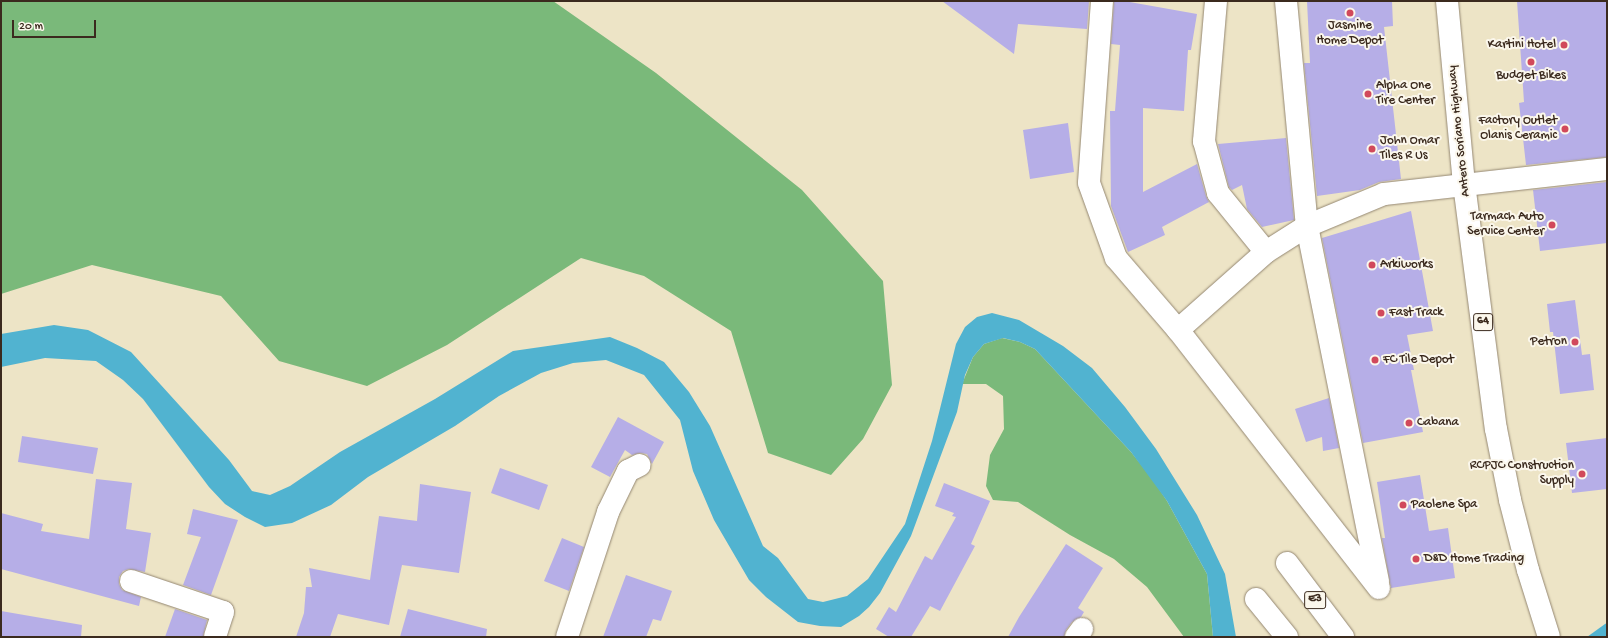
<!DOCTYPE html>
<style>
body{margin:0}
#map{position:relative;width:1608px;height:638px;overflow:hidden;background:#ede4c6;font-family:"Gochi Hand",sans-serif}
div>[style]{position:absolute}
.forest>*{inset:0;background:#7ab97a}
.water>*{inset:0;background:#51b3d0}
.building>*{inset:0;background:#b6aee7}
.roads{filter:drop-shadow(0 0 1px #948772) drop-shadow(0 0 1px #948772)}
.minor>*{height:22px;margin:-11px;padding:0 11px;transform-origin:11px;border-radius:11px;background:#fff}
.major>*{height:22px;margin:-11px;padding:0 11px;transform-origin:11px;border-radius:11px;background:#fff}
.highway>*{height:22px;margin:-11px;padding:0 11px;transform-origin:11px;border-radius:11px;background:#fff}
.dots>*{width:11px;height:11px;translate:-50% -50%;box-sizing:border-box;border:2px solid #fbf7ec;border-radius:50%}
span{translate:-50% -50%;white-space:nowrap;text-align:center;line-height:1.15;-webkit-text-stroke:4px #fbf7ec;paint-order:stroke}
.shield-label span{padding:1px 3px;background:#fbf7ec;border:1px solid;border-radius:3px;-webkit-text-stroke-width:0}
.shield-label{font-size:12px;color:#3b2a1e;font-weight:700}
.poi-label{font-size:13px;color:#3b2a1e}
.right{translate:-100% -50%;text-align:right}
.left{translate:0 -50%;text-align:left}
.street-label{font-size:13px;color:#3b2a1e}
.frame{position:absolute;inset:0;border:2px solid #3b2a1e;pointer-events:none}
.scale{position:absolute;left:12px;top:20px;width:84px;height:18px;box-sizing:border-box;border:2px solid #3b2a1e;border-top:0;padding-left:5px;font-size:12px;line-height:14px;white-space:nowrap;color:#3b2a1e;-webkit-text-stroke:3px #fbf7ec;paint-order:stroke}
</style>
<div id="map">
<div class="forest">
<div style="clip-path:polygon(1px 1px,553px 1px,656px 73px,802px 190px,883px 281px,892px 385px,863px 439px,831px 475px,768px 453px,731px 331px,644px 276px,581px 258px,447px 345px,367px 386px,279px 361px,221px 296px,92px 265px,1px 294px)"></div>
<div style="clip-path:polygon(1002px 338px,1020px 342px,1035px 349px,1131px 452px,1151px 477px,1167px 501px,1207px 574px,1213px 637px,1184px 637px,1147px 587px,1114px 559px,1070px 535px,1018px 502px,993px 500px,986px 486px,990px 455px,1004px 429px,1003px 396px,986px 384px,962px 384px,973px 357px,984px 344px)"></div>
</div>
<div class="water">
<div style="clip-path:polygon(992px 313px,1019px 320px,1063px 346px,1092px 368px,1125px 407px,1156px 449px,1197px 515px,1225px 574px,1236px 637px,1213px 637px,1207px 574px,1167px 501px,1131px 452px,1035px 349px,1020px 342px,1003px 338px,984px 344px,973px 357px,965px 375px,957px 412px,911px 536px,880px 593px,869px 607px,859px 616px,841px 627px,820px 626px,798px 622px,766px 597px,749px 580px,714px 520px,693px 471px,680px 420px,644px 375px,606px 360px,573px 363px,541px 373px,499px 396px,455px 426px,368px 477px,331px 505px,292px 523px,265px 527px,245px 517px,225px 504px,209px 487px,143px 399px,123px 380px,96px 361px,45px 358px,1px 367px,1px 334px,54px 325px,88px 330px,131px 352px,229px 460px,252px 491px,270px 495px,290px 486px,340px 452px,435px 399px,513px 351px,610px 337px,637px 348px,664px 362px,689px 392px,710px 426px,763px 546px,778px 558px,808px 599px,823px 602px,847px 596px,868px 579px,905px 524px,932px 441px,956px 344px,965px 327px,977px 317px)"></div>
<div style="clip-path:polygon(1607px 623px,1607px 637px,1587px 637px,1605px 624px)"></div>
</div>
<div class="building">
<div style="clip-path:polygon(942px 1px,1089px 1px,1087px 29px,1018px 24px,1014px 54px)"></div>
<div style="clip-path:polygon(1114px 1px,1124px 1px,1197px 14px,1191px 50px,1188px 50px,1184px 111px,1143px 108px,1143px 192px,1197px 164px,1206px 196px,1209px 202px,1162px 227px,1165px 235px,1128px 252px,1111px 206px,1110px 111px,1115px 111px,1120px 45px,1111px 44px)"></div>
<div style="clip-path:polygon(1307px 1px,1392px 1px,1393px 26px,1384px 27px,1401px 179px,1379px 182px,1360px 190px,1317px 196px,1304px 63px,1310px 63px)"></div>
<div style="clip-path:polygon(1517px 1px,1607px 1px,1607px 157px,1526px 165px,1519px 103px,1524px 102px)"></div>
<div style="clip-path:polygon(1068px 123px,1074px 172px,1030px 179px,1023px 130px)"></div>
<div style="clip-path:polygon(1286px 138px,1294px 220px,1262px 227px,1247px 209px,1242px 185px,1232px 190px,1229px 187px,1218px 144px)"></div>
<div style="clip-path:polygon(1607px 182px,1607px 243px,1540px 251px,1533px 190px)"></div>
<div style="clip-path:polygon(1411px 211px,1433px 331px,1407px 335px,1414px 370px,1411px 370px,1423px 432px,1363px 443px,1322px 238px)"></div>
<div style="clip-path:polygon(1575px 300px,1582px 355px,1590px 354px,1594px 390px,1560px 394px,1553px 332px,1550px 332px,1547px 304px)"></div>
<div style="clip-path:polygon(1329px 398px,1339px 448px,1323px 451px,1322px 437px,1306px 442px,1295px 409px)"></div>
<div style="clip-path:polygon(618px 417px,664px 442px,652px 464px,647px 454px,640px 453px,632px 455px,625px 450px,610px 477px,591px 467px)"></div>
<div style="clip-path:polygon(22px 436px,98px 448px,93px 474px,18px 462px)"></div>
<div style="clip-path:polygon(1607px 438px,1607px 489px,1572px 493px,1566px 443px)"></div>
<div style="clip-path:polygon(500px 468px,548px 485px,539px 510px,491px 493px)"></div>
<div style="clip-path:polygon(1420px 475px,1429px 531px,1448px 528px,1455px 578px,1391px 588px,1382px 538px,1385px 538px,1377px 482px)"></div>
<div style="clip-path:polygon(96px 479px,132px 483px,126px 529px,151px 533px,145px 572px,129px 569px,123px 571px,119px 577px,119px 584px,122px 590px,141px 597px,139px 606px,1px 569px,1px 513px,43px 524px,41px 531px,89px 539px)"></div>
<div style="clip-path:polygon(944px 483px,990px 501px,971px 544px,975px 546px,940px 611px,930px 606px,911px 637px,889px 637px,876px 629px,889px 607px,896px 612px,925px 556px,932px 560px,956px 517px,952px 516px,954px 513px,935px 506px)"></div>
<div style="clip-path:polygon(420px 484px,471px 492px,459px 573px,402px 565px,389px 625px,338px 614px,330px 637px,296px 637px,304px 613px,306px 587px,312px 587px,309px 568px,370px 580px,379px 516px,417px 521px)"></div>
<div style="clip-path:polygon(193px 509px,238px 520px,211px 595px,183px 585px,201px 537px,187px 534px)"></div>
<div style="clip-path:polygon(562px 538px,584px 547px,569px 591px,544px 581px)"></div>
<div style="clip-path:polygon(1066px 544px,1103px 568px,1078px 608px,1084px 612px,1081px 617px,1072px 622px,1066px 630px,1064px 637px,1008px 637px,1019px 617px)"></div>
<div style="clip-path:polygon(626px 575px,672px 591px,661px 621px,653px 619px,646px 637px,603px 637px)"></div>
<div style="clip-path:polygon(175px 609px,207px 620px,203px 637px,165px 637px)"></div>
<div style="clip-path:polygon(408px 609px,487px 629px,486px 637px,400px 637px)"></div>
<div style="clip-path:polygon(1px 611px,82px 625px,81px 637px,1px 637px)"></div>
</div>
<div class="roads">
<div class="minor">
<div style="left:1102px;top:1px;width:182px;rotate:94.1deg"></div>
<div style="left:1089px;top:183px;width:80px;rotate:70.2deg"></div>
<div style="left:1116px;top:258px;width:95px;rotate:49.3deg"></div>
<div style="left:1178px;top:330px;width:327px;rotate:52.1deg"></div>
<div style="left:1216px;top:1px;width:141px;rotate:94.9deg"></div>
<div style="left:1204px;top:141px;width:54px;rotate:74.9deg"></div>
<div style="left:1218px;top:193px;width:76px;rotate:50.9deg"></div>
<div style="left:1286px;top:1px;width:226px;rotate:84.7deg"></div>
<div style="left:1307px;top:226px;width:363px;rotate:78.7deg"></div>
<div style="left:1178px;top:330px;width:118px;rotate:-41.6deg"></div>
<div style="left:1266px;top:252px;width:49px;rotate:-32.4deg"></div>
<div style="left:1307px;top:226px;width:83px;rotate:-22.6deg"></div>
<div style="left:1384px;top:194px;width:224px;rotate:-6.4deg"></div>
<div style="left:131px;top:581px;width:97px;rotate:18.6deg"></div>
<div style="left:223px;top:612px;width:26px;rotate:108deg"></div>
<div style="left:567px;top:637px;width:132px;rotate:-71.8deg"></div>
<div style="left:608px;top:512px;width:46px;rotate:-64deg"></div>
<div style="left:628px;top:471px;width:13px;rotate:-27deg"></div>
<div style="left:1076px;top:637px;width:10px;rotate:-53deg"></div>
</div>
<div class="major">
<div style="left:1447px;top:1px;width:184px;rotate:84.7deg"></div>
<div style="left:1464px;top:184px;width:247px;rotate:82.6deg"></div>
<div style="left:1496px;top:429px;width:72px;rotate:78.8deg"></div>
<div style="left:1510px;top:500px;width:72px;rotate:75.6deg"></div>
<div style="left:1528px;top:570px;width:70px;rotate:72.6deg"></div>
</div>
<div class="highway">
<div style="left:1287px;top:563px;width:93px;rotate:52.9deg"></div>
<div style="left:1256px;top:599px;width:49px;rotate:50.8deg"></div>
</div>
</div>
<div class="dots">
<div style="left:1350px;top:13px;background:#d1495b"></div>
<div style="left:1564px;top:45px;background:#d1495b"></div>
<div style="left:1531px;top:62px;background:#d1495b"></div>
<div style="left:1368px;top:94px;background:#d1495b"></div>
<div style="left:1565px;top:129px;background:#d1495b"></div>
<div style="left:1372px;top:149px;background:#d1495b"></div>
<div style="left:1552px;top:225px;background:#d1495b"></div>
<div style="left:1372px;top:265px;background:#d1495b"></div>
<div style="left:1381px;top:313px;background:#d1495b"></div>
<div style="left:1575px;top:342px;background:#d1495b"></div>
<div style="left:1375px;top:360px;background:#d1495b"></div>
<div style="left:1409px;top:423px;background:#d1495b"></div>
<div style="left:1582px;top:474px;background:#d1495b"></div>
<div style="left:1403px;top:505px;background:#d1495b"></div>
<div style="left:1416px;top:559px;background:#d1495b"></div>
</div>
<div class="shield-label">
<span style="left:1483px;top:322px">64</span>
<span style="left:1315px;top:600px">E3</span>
</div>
<div class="poi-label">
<span style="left:1350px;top:34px">Jasmine<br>Home Depot</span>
<span class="right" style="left:1556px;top:45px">Kartini Hotel</span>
<span style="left:1531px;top:76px">Budget Bikes</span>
<span class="left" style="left:1376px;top:94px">Alpha One<br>Tire Center</span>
<span class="right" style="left:1557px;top:129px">Factory Outlet<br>Olanis Ceramic</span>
<span class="left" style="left:1380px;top:149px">John Omar<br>Tiles R Us</span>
<span class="right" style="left:1544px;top:225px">Tarmach Auto<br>Service Center</span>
<span class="left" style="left:1380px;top:265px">Arkiworks</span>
<span class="left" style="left:1389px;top:313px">Fast Track</span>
<span class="right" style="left:1567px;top:342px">Petron</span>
<span class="left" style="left:1383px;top:360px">FC Tile Depot</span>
<span class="left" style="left:1417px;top:423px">Cabana</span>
<span class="right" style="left:1574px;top:474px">RCPJC Construction<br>Supply</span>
<span class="left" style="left:1411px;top:505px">Paolene Spa</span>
<span class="left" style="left:1424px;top:559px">D&amp;D Home Trading</span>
</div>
<div class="street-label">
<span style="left:1460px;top:131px;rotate:-96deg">Antero Soriano Highway</span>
</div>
<div class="frame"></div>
<div class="scale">20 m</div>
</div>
